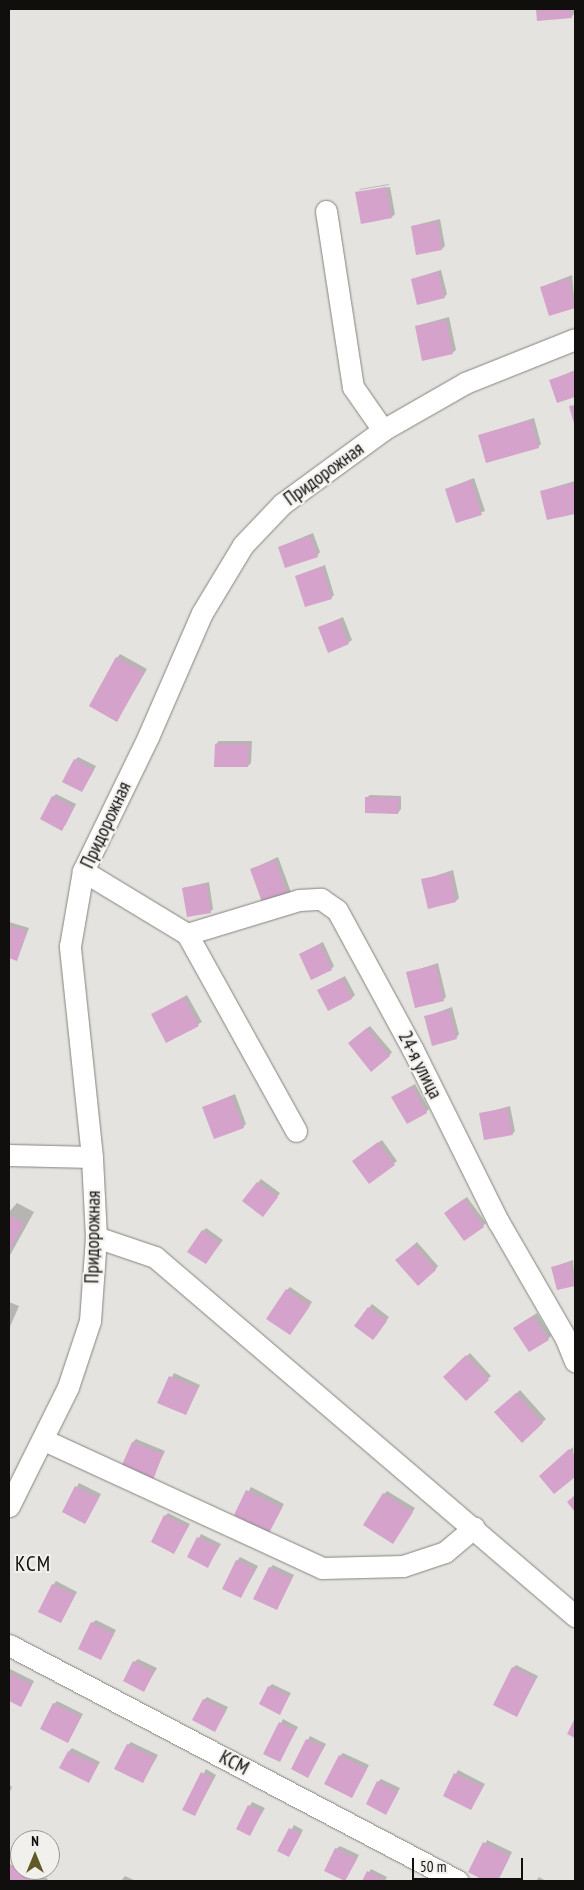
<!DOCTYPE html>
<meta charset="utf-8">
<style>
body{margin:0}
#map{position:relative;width:584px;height:1890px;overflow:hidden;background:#e5e3df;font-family:"PT Sans Narrow",sans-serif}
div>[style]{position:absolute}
.shadow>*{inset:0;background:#0003}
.building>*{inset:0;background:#d4a2cb}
.roads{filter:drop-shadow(0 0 1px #85837f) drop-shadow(0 0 1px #85837f)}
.minor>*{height:21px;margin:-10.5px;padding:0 10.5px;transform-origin:10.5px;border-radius:10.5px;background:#fff}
span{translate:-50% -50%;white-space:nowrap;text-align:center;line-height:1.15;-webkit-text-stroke:4px #f2f0ec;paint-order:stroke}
.street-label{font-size:19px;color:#100f0e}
.quarter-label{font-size:21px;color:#100f0e;letter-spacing:1px}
.frame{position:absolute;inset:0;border:10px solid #100f0e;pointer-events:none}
.north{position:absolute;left:10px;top:1830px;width:50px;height:50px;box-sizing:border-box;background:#f2f0ec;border:1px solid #989693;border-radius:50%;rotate:0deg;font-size:14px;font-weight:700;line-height:20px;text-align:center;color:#100f0e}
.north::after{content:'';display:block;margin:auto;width:18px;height:22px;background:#5f5a26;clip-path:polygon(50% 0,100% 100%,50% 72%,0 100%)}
.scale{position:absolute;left:412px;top:1858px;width:111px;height:22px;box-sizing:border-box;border:2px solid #100f0e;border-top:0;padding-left:6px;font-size:15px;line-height:18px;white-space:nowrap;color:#100f0e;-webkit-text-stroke:4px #f2f0ec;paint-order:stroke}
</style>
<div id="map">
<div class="shadow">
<div style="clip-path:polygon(537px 9px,574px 9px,575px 13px,572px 16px,538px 19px)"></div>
<div style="clip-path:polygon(389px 184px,389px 185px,359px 190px,360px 189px)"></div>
<div style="clip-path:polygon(390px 187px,395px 214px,392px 217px,356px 193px)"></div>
<div style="clip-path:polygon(440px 219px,445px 246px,442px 249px,412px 226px)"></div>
<div style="clip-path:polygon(441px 270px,447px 294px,444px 297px,412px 279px)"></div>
<div style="clip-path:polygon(572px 275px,575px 307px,550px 315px,541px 287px)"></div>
<div style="clip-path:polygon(449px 317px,456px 350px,452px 353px,416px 326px)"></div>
<div style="clip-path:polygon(575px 370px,575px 395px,557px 401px,550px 381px)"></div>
<div style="clip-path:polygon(534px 418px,541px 444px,538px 447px,480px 435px)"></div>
<div style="clip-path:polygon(474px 478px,485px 511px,457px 522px,446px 489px)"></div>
<div style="clip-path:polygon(575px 481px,575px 513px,547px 519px,541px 491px)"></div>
<div style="clip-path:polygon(313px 533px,320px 552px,317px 556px,279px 547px)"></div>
<div style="clip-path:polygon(325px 565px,334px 595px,331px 598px,296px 576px)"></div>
<div style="clip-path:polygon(343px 617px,352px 640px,348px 643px,319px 628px)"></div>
<div style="clip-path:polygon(120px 654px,147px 669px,117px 721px,117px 658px)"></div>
<div style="clip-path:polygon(219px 741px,252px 741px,251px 763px,248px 766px,216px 744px)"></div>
<div style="clip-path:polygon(78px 757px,96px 766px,82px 791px,75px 760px)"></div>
<div style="clip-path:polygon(56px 794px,76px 804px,65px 826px,53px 797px)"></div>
<div style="clip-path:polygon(370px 795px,401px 796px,401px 809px,398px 813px,366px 798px)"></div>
<div style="clip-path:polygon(278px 857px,291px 892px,287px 895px,252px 869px)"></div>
<div style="clip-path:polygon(453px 870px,459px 898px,456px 901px,423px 880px)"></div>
<div style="clip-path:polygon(209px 882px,213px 909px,210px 912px,183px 888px)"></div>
<div style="clip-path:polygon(9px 922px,29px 928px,17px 960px,9px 957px)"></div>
<div style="clip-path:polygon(323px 942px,334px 966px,331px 969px,300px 954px)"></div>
<div style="clip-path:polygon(438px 963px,446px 997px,443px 1000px,408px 973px)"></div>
<div style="clip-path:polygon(345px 976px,355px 995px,352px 998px,319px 990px)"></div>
<div style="clip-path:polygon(187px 995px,202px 1022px,167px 1041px,153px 1014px)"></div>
<div style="clip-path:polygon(452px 1007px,459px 1034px,456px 1038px,425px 1017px)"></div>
<div style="clip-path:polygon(370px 1026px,392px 1052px,389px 1056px,352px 1040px)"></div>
<div style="clip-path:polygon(415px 1084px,429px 1109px,426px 1112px,393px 1097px)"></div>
<div style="clip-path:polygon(235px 1094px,246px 1124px,243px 1127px,203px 1108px)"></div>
<div style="clip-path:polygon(510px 1106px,515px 1131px,512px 1134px,481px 1114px)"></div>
<div style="clip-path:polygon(382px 1140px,397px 1161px,369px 1182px,357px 1158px)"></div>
<div style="clip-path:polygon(261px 1179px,280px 1193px,266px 1212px,244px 1201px)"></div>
<div style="clip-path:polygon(467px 1197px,486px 1223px,483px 1226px,448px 1210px)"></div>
<div style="clip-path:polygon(17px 1203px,34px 1212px,9px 1257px,9px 1212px)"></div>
<div style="clip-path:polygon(206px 1228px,223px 1240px,206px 1263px,203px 1231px)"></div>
<div style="clip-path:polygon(417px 1242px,438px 1266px,435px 1270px,400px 1257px)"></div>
<div style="clip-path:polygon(573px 1260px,575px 1285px,558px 1289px,553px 1267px)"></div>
<div style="clip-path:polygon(290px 1287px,312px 1302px,293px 1330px,287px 1290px)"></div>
<div style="clip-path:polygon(9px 1302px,19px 1306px,9px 1329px)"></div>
<div style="clip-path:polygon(372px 1304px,389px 1317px,376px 1336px,355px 1326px)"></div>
<div style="clip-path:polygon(537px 1313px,551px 1336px,548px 1339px,518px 1325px)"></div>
<div style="clip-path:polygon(470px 1353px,491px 1376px,466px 1399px,445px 1377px)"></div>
<div style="clip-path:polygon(174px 1373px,200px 1385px,186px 1414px,159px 1402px)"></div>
<div style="clip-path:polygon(520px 1390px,546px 1419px,522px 1441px,496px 1412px)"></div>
<div style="clip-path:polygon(136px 1439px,165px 1451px,152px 1478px,133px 1442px)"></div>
<div style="clip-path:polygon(573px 1447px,575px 1475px,555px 1492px,544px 1472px)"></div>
<div style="clip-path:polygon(79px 1483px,101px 1494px,85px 1523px,63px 1512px)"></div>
<div style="clip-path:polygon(251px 1487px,284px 1504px,269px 1531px,235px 1515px)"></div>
<div style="clip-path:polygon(387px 1491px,415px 1508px,393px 1542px,384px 1494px)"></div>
<div style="clip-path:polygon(168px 1513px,190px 1524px,174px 1552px,165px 1516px)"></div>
<div style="clip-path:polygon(201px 1534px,221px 1544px,208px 1566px,189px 1557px)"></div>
<div style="clip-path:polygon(240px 1557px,258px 1566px,241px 1597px,237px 1561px)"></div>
<div style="clip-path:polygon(273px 1565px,294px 1575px,276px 1609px,270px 1568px)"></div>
<div style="clip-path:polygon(56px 1581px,77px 1592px,61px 1622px,53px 1585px)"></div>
<div style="clip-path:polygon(96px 1620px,116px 1630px,100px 1659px,92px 1623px)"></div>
<div style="clip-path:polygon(138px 1659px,157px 1668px,144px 1690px,134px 1662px)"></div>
<div style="clip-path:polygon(516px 1665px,538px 1676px,516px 1715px,513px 1668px)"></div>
<div style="clip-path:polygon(10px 1669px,34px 1681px,21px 1705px,9px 1699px)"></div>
<div style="clip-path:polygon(272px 1684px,291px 1693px,279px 1714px,269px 1687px)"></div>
<div style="clip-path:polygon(207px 1697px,228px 1707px,215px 1730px,204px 1700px)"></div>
<div style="clip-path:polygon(57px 1701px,83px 1714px,68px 1742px,54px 1704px)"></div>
<div style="clip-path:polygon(283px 1719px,298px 1727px,279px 1761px,265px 1754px)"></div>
<div style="clip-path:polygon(310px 1736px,326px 1744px,308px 1776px,293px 1768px)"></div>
<div style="clip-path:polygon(131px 1742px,158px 1755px,143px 1782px,128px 1745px)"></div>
<div style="clip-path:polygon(72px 1748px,100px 1762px,88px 1782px,69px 1751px)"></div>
<div style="clip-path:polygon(343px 1753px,369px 1765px,352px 1796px,340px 1756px)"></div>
<div style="clip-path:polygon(206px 1769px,216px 1775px,197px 1811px,184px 1809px)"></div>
<div style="clip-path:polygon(458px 1770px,485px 1784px,471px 1809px,444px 1795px)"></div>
<div style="clip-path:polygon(381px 1779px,400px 1788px,386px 1813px,378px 1782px)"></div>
<div style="clip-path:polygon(9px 1785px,12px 1787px,9px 1794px)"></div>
<div style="clip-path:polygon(252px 1802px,265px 1808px,250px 1834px,238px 1828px)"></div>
<div style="clip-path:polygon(294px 1825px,303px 1830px,289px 1856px,279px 1851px)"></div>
<div style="clip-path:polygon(487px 1840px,512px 1852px,498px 1881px,488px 1881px,470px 1872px)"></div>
<div style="clip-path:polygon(340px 1846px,359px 1855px,345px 1880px,336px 1849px)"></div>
<div style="clip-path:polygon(14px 1862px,20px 1865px,20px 1870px,31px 1870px,48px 1879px,47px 1881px,9px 1881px,9px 1869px)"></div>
<div style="clip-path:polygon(371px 1869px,387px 1877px,385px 1881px,363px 1881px)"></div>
<div style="clip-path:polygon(125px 1876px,136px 1881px,121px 1881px)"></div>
<div style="clip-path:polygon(539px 1877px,546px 1881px,536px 1881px)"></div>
</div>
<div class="building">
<div style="clip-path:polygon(536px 9px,571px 9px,572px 18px,537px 21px)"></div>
<div style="clip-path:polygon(386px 187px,392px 218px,361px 224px,355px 192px)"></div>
<div style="clip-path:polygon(437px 222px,442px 250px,416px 255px,411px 226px)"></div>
<div style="clip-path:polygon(438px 272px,445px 298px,417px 305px,411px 279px)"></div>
<div style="clip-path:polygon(569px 278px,575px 308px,549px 316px,540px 287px)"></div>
<div style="clip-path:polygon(446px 320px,453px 354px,422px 361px,415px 326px)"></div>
<div style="clip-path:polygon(575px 371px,575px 397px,557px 403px,549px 380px)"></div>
<div style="clip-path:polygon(575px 405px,575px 427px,569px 406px)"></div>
<div style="clip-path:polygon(531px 420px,539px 448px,486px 463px,478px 435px)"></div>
<div style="clip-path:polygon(471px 480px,482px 515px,456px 523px,445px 489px)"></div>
<div style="clip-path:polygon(575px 483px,575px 514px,547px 520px,540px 491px)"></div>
<div style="clip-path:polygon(310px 536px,318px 557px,285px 568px,278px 547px)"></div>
<div style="clip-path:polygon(322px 567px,332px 599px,305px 607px,295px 576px)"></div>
<div style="clip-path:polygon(339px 619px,349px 644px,328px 653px,318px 627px)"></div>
<div style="clip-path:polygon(116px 657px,144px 672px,117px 722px,89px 706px)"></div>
<div style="clip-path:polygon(215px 744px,249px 744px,248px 767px,214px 767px)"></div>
<div style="clip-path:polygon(74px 759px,94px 770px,82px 792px,62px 782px)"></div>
<div style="clip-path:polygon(52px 796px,74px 807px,62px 831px,40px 819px)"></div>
<div style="clip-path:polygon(365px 797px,399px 798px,398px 814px,365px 813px)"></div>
<div style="clip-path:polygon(275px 860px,288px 896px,263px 905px,250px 869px)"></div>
<div style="clip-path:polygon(450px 873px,456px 902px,428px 909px,421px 879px)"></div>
<div style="clip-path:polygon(206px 884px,211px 913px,187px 917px,182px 888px)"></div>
<div style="clip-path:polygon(9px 926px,27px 931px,17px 961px,9px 958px)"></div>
<div style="clip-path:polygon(320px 944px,332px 970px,311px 980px,299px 954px)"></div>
<div style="clip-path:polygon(435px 965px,444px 1001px,415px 1008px,406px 972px)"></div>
<div style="clip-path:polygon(342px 978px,352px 999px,328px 1011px,317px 990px)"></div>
<div style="clip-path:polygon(184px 997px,199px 1026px,166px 1043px,151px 1014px)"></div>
<div style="clip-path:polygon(449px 1010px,457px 1039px,432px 1046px,424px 1016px)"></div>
<div style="clip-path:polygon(367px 1028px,390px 1056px,371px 1072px,348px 1043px)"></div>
<div style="clip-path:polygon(412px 1086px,427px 1113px,407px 1124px,391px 1097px)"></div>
<div style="clip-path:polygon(231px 1096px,244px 1128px,214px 1139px,202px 1107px)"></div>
<div style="clip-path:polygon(507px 1108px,513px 1135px,484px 1140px,479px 1113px)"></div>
<div style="clip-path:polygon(378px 1142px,395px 1165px,369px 1184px,352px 1161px)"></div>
<div style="clip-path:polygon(257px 1182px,278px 1197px,263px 1217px,242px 1201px)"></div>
<div style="clip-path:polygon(464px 1199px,484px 1227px,464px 1241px,444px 1213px)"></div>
<div style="clip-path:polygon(9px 1215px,24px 1223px,9px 1252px)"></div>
<div style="clip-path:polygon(202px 1230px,220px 1243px,206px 1264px,187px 1252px)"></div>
<div style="clip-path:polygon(414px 1245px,436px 1270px,418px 1286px,395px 1260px)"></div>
<div style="clip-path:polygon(570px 1262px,575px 1286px,557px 1290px,551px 1267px)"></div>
<div style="clip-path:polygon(286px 1289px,310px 1306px,290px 1335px,266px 1319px)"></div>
<div style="clip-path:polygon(368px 1307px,387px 1321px,373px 1340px,354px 1326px)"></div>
<div style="clip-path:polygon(533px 1316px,549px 1340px,529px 1352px,513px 1328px)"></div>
<div style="clip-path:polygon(466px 1355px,489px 1380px,466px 1401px,443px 1377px)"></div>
<div style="clip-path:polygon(169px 1376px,198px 1388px,186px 1415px,157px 1403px)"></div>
<div style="clip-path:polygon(516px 1393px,543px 1423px,522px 1443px,494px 1412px)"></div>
<div style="clip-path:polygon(132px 1442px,163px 1454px,153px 1480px,121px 1467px)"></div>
<div style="clip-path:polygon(569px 1449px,575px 1456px,575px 1477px,554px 1494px,539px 1476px)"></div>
<div style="clip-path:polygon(75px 1486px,99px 1498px,85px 1524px,62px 1512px)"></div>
<div style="clip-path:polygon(246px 1490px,282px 1508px,269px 1533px,234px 1515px)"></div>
<div style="clip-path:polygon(383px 1493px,413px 1512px,393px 1544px,363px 1525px)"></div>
<div style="clip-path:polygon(575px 1495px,575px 1512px,567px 1502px)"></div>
<div style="clip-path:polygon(164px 1515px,188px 1527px,174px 1554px,151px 1542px)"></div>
<div style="clip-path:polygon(197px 1537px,218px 1547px,208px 1568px,187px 1557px)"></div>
<div style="clip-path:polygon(236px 1560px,255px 1569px,241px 1598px,222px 1589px)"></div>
<div style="clip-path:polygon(269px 1567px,292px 1579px,277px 1610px,253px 1599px)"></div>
<div style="clip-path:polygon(52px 1584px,75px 1595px,61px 1623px,38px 1612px)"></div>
<div style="clip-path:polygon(91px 1622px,114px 1634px,101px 1660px,78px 1649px)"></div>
<div style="clip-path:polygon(133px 1661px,154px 1672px,144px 1692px,123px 1681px)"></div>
<div style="clip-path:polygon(512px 1667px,536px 1679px,517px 1717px,493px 1705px)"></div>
<div style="clip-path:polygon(9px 1673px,32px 1685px,21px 1707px,9px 1701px)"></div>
<div style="clip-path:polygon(268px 1686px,289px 1696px,280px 1715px,259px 1704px)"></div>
<div style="clip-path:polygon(203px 1699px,226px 1711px,215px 1732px,192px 1720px)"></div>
<div style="clip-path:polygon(53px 1703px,81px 1717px,68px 1743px,40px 1729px)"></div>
<div style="clip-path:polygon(575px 1718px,575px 1738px,567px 1734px)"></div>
<div style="clip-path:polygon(279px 1722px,296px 1730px,280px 1762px,263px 1754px)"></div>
<div style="clip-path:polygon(306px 1739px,324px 1747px,308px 1778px,291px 1769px)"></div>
<div style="clip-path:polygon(127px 1744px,155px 1758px,143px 1783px,114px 1769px)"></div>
<div style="clip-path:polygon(68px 1751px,98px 1765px,89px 1783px,59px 1768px)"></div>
<div style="clip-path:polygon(339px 1755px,367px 1769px,352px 1798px,324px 1784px)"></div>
<div style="clip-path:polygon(201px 1772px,213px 1778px,195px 1816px,182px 1810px)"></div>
<div style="clip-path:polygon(454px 1773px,483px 1787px,471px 1810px,443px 1796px)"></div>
<div style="clip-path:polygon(377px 1781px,398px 1792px,386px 1815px,366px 1804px)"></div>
<div style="clip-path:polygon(248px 1805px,262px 1812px,250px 1836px,236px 1829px)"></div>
<div style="clip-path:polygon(289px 1828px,301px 1834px,289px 1857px,277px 1851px)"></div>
<div style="clip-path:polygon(483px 1842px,510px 1856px,497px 1881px,485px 1881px,468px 1872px)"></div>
<div style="clip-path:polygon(335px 1848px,357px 1859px,345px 1881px,324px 1871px)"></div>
<div style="clip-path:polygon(10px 1864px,20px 1870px,44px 1881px,9px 1881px)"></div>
<div style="clip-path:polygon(367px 1871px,386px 1881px,362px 1881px)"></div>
</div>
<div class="roads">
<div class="minor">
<div style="left:326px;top:211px;width:178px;rotate:81.3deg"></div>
<div style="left:353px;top:387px;width:52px;rotate:55.1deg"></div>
<div style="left:83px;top:871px;width:122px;rotate:31.2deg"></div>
<div style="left:187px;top:934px;width:225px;rotate:61deg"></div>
<div style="left:187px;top:934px;width:117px;rotate:-16.9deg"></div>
<div style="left:299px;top:900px;width:22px;rotate:-3deg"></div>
<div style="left:321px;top:899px;width:19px;rotate:35deg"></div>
<div style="left:337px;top:910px;width:159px;rotate:61.5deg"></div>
<div style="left:413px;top:1050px;width:191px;rotate:63.6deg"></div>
<div style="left:498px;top:1221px;width:136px;rotate:60deg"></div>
<div style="left:566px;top:1339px;width:24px;rotate:68deg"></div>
<div style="left:9px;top:1155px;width:83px;rotate:1.4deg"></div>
<div style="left:96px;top:1237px;width:62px;rotate:18.7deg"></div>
<div style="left:155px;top:1257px;width:553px;rotate:40.52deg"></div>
<div style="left:44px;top:1440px;width:306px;rotate:24.7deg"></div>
<div style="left:322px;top:1568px;width:81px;rotate:-1.4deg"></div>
<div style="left:403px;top:1566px;width:44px;rotate:-18.4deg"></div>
<div style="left:445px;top:1552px;width:38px;rotate:-40deg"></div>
<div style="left:9px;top:1506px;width:133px;rotate:-63.6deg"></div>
<div style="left:68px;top:1387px;width:70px;rotate:-71.6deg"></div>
<div style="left:90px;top:1321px;width:84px;rotate:-85.9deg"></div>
<div style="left:96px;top:1237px;width:80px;rotate:-92.9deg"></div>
<div style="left:92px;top:1157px;width:212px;rotate:-96deg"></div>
<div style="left:70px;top:946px;width:76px;rotate:-80.2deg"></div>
<div style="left:83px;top:871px;width:149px;rotate:-64.1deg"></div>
<div style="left:148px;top:737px;width:135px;rotate:-66.5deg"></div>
<div style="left:202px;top:613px;width:79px;rotate:-58.9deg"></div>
<div style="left:243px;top:545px;width:57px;rotate:-46.4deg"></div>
<div style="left:282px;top:504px;width:125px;rotate:-36.2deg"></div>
<div style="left:383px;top:430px;width:95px;rotate:-29.8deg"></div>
<div style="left:465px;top:383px;width:118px;rotate:-21.8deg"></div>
<div style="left:9px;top:1645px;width:507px;rotate:27.73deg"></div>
</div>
</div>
<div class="street-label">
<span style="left:324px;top:474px;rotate:-36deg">Придорожная</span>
<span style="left:106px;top:825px;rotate:-65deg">Придорожная</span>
<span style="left:420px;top:1065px;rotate:63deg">24-я улица</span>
<span style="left:93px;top:1237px;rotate:-89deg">Придорожная</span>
<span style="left:234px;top:1763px;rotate:28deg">КСМ</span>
</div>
<div class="quarter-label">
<span style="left:33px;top:1564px">КСМ</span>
</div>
<div class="frame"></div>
<div class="north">N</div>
<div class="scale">50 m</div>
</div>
